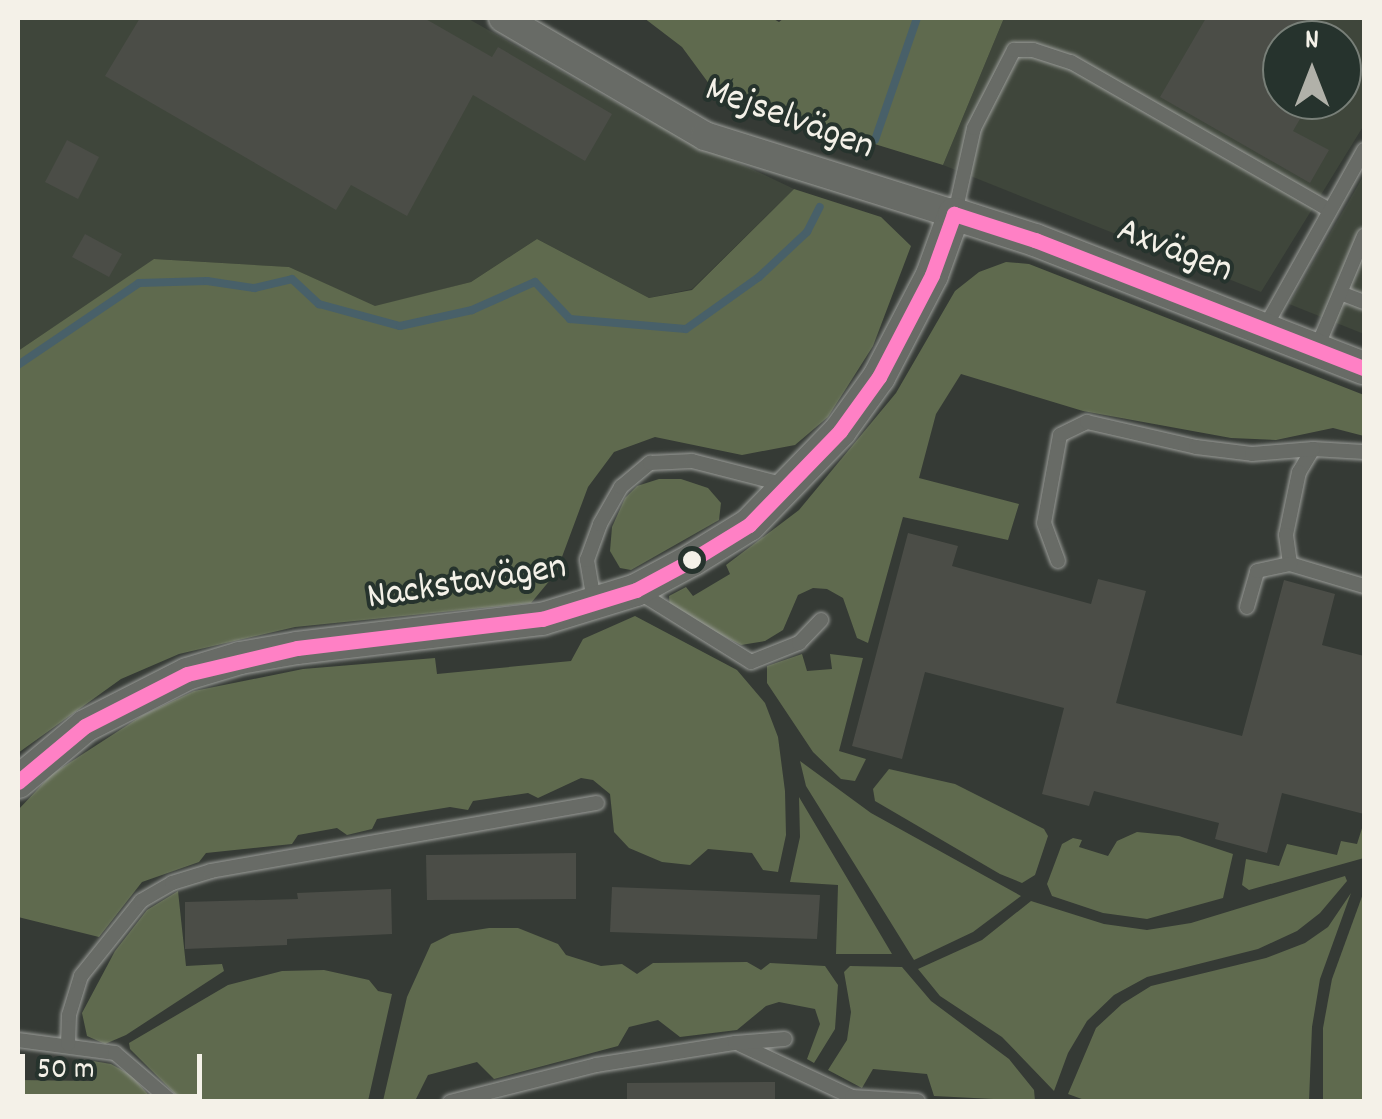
<!DOCTYPE html>
<meta charset="utf-8">
<style>
body{margin:0}
#map{position:relative;width:1382px;height:1119px;overflow:hidden;background:#353a35;font-family:Dekko,sans-serif}
div>[style]{position:absolute}
.built>*{inset:0;background:#3f463b}
.green>*{inset:0;background:#5f6a4e}
.stream>*{height:8px;margin:-4px;padding:0 4px;transform-origin:4px;border-radius:4px;background:#486069}
.building>*{inset:0;background:#4b4d47}
.roads{filter:drop-shadow(0 0 2px #9c9e9a) drop-shadow(0 0 2px #9c9e9a)}
.service>*{height:14px;margin:-7px;padding:0 7px;transform-origin:7px;border-radius:7px;background:#686b66}
.minor>*{height:28px;margin:-14px;padding:0 14px;transform-origin:14px;border-radius:14px;background:#686b66}
.tertiary>*{height:32px;margin:-16px;padding:0 16px;transform-origin:16px;border-radius:16px;background:#686b66}
.bus-1>*{height:15px;margin:-7.5px;padding:0 7.5px;transform-origin:7.5px;border-radius:7.5px;background:#ff80c5}
.dots>*{width:28px;height:28px;translate:-50% -50%;box-sizing:border-box;border:5px solid #26332d;border-radius:50%}
span{translate:-50% -50%;white-space:nowrap;text-align:center;line-height:1.15;-webkit-text-stroke:8px #26332d;paint-order:stroke}
.street-label{font-size:38px;color:#f4f1e8}
.frame{position:absolute;inset:0;border:20px solid #f4f1e8;pointer-events:none}
.north{position:absolute;left:1262px;top:20px;width:100px;height:100px;box-sizing:border-box;background:#26332d;border:2px solid #787f78;border-radius:50%;rotate:0deg;font-size:28px;font-weight:700;line-height:40px;text-align:center;color:#f4f1e8}
.north::after{content:'';display:block;margin:auto;width:35px;height:45px;background:#b1b1a9;clip-path:polygon(50% 0,100% 100%,50% 72%,0 100%)}
.scale{position:absolute;left:20px;top:1054px;width:182px;height:45px;box-sizing:border-box;border:5px solid #f4f1e8;border-top:0;padding-left:12px;font-size:30px;line-height:35px;white-space:nowrap;color:#f4f1e8;-webkit-text-stroke:8px #26332d;paint-order:stroke}
</style>
<div id="map">
<div class="built">
<div style="clip-path:polygon(18px 18px,467px 18px,646px 119px,794px 189px,692px 289px,649px 298px,537px 239px,471px 282px,375px 307px,289px 267px,155px 259px,18px 351px)"></div>
<div style="clip-path:polygon(evenodd,1004px 18px,1364px 18px,1364px 125px,1261px 292px,943px 165px,1004px 18px,1282px 40px,1342px 40px,1342px 100px,1282px 100px,1282px 40px)"></div>
<div style="clip-path:polygon(1364px 175px,1364px 334px,1289px 304px)"></div>
</div>
<div class="green">
<div style="clip-path:polygon(644px 18px,772px 18px,779px 22px,784px 18px,1004px 18px,943px 165px,718px 96px,682px 47px)"></div>
<div style="clip-path:polygon(794px 189px,881px 217px,911px 246px,873px 346px,828px 417px,795px 445px,742px 455px,655px 437px,614px 452px,588px 487px,556px 573px,531px 603px,295px 627px,179px 654px,121px 679px,18px 753px,18px 351px,154px 259px,289px 267px,375px 306px,471px 282px,537px 239px,649px 298px,692px 290px)"></div>
<div style="clip-path:polygon(1006px 262px,1029px 264px,1364px 395px,1364px 436px,1333px 428px,1276px 440px,1231px 438px,1083px 411px,961px 374px,936px 414px,919px 478px,1019px 504px,1008px 540px,903px 517px,868px 643px,857px 638px,843px 598px,827px 589px,813px 588px,798px 595px,783px 630px,765px 641px,741px 645px,670px 609px,669px 596px,686px 587px,693px 596px,730px 574px,726px 565px,799px 510px,896px 393px,955px 291px,979px 272px)"></div>
<div style="clip-path:polygon(659px 479px,681px 479px,708px 488px,721px 503px,719px 520px,631px 570px,620px 568px,610px 551px,612px 527px,625px 498px,637px 486px)"></div>
<div style="clip-path:polygon(635px 616px,737px 670px,765px 703px,778px 737px,785px 791px,786px 835px,778px 872px,763px 870px,752px 853px,708px 849px,690px 865px,662px 862px,629px 848px,614px 832px,610px 794px,593px 780px,581px 778px,538px 798px,528px 793px,473px 801px,468px 810px,450px 807px,377px 819px,372px 829px,347px 835px,337px 828px,298px 835px,292px 844px,206px 853px,199px 862px,142px 882px,99px 937px,18px 917px,18px 810px,52px 774px,143px 715px,194px 691px,303px 669px,435px 658px,437px 674px,571px 661px,583px 639px)"></div>
<div style="clip-path:polygon(802px 654px,807px 671px,832px 669px,830px 654px,863px 658px,839px 751px,866px 759px,855px 781px,841px 779px,813px 752px,767px 683px,767px 666px)"></div>
<div style="clip-path:polygon(800px 761px,871px 813px,1021px 896px,973px 932px,914px 960px,806px 786px)"></div>
<div style="clip-path:polygon(889px 769px,955px 784px,1044px 829px,1048px 836px,1035px 875px,1022px 883px,1000px 874px,875px 801px,873px 789px)"></div>
<div style="clip-path:polygon(799px 797px,850px 883px,892px 954px,836px 954px,838px 885px,790px 882px,800px 837px)"></div>
<div style="clip-path:polygon(1363px 825px,1364px 858px,1249px 890px,1242px 885px,1246px 859px,1279px 866px,1287px 844px,1337px 855px,1341px 841px,1357px 844px)"></div>
<div style="clip-path:polygon(1137px 832px,1179px 836px,1233px 854px,1223px 898px,1147px 919px,1103px 913px,1052px 896px,1047px 884px,1062px 844px,1073px 838px,1082px 840px,1079px 847px,1108px 856px,1117px 841px)"></div>
<div style="clip-path:polygon(1345px 876px,1347px 881px,1320px 913px,1297px 931px,1258px 949px,1147px 977px,1114px 995px,1087px 1021px,1068px 1053px,1054px 1091px,1002px 1037px,940px 996px,918px 969px,982px 940px,1031px 901px,1104px 924px,1147px 930px,1191px 923px)"></div>
<div style="clip-path:polygon(178px 891px,186px 966px,222px 964px,224px 971px,126px 1035px,105px 1044px,87px 1036px,82px 1013px,115px 951px,147px 910px)"></div>
<div style="clip-path:polygon(1364px 891px,1364px 1101px,1323px 1101px,1323px 1028px,1332px 979px)"></div>
<div style="clip-path:polygon(1351px 893px,1320px 979px,1312px 1027px,1309px 1101px,1090px 1102px,1068px 1094px,1096px 1028px,1122px 1004px,1151px 986px,1266px 958px,1305px 943px,1328px 927px)"></div>
<div style="clip-path:polygon(489px 928px,518px 928px,558px 944px,566px 955px,601px 966px,622px 964px,637px 974px,653px 963px,747px 962px,761px 970px,770px 963px,825px 966px,838px 985px,835px 1029px,814px 1063px,807px 1059px,820px 1024px,815px 1009px,779px 1002px,766px 1006px,737px 1030px,680px 1037px,658px 1020px,629px 1027px,618px 1046px,494px 1079px,477px 1062px,428px 1075px,416px 1099px,383px 1101px,407px 997px,431px 944px,451px 934px)"></div>
<div style="clip-path:polygon(850px 966px,902px 967px,931px 1001px,1009px 1059px,1034px 1090px,1035px 1101px,934px 1096px,927px 1074px,873px 1069px,862px 1088px,828px 1070px,847px 1040px,851px 1012px,844px 972px)"></div>
<div style="clip-path:polygon(324px 970px,369px 980px,378px 991px,392px 994px,368px 1101px,182px 1101px,130px 1049px,129px 1043px,228px 985px,282px 971px)"></div>
<div style="clip-path:polygon(93px 1061px,111px 1064px,131px 1075px,154px 1101px,18px 1102px,18px 1080px,93px 1081px)"></div>
</div>
<div class="stream">
<div style="left:875px;top:140px;width:129px;rotate:-71deg"></div>
<div style="left:18px;top:365px;width:146px;rotate:-34.1deg"></div>
<div style="left:139px;top:283px;width:68px;rotate:-1.7deg"></div>
<div style="left:207px;top:281px;width:48px;rotate:8.5deg"></div>
<div style="left:254px;top:288px;width:39px;rotate:-13deg"></div>
<div style="left:292px;top:279px;width:37px;rotate:43deg"></div>
<div style="left:319px;top:304px;width:84px;rotate:15.2deg"></div>
<div style="left:400px;top:326px;width:74px;rotate:-12.5deg"></div>
<div style="left:472px;top:310px;width:69px;rotate:-24deg"></div>
<div style="left:535px;top:282px;width:51px;rotate:46.6deg"></div>
<div style="left:570px;top:319px;width:116px;rotate:4.9deg"></div>
<div style="left:686px;top:329px;width:90px;rotate:-35.5deg"></div>
<div style="left:759px;top:277px;width:66px;rotate:-43.2deg"></div>
<div style="left:807px;top:232px;width:28px;rotate:-63deg"></div>
</div>
<div class="building">
<div style="clip-path:polygon(140px 18px,424px 18px,492px 57px,498px 47px,612px 114px,585px 161px,473px 95px,407px 216px,351px 185px,336px 210px,105px 76px)"></div>
<div style="clip-path:polygon(1206px 18px,1308px 18px,1345px 40px,1282px 40px,1282px 100px,1311px 100px,1293px 131px,1329px 150px,1310px 183px,1160px 97px)"></div>
<div style="clip-path:polygon(67px 140px,99px 157px,78px 199px,45px 182px)"></div>
<div style="clip-path:polygon(85px 234px,122px 254px,109px 277px,72px 257px)"></div>
<div style="clip-path:polygon(908px 533px,958px 546px,952px 566px,1091px 604px,1098px 579px,1146px 591px,1116px 703px,1242px 736px,1284px 580px,1335px 594px,1322px 645px,1364px 656px,1364px 814px,1282px 793px,1267px 853px,1215px 839px,1219px 823px,1094px 791px,1089px 806px,1042px 794px,1064px 708px,925px 672px,902px 759px,852px 746px)"></div>
<div style="clip-path:polygon(576px 853px,576px 899px,427px 900px,426px 855px)"></div>
<div style="clip-path:polygon(612px 887px,820px 895px,817px 939px,610px 932px)"></div>
<div style="clip-path:polygon(391px 889px,392px 934px,287px 939px,287px 945px,185px 949px,185px 902px,298px 899px,297px 893px)"></div>
<div style="clip-path:polygon(775px 1082px,775px 1102px,627px 1102px,627px 1083px)"></div>
</div>
<div class="roads">
<div class="service">
<div style="left:955px;top:213px;width:87px;rotate:-77.4deg"></div>
<div style="left:974px;top:128px;width:88px;rotate:-62.9deg"></div>
<div style="left:1014px;top:50px;width:19px"></div>
<div style="left:1033px;top:50px;width:40px;rotate:18deg"></div>
<div style="left:1071px;top:62px;width:296px;rotate:29.8deg"></div>
<div style="left:1343px;top:294px;width:22px;rotate:21deg"></div>
<div style="left:1264px;top:329px;width:205px;rotate:-60.8deg"></div>
<div style="left:1316px;top:350px;width:124px;rotate:-67.2deg"></div>
<div style="left:1364px;top:452px;width:51px;rotate:-176.6deg"></div>
<div style="left:1313px;top:449px;width:27px;rotate:121deg"></div>
<div style="left:1299px;top:472px;width:64px;rotate:101.7deg"></div>
<div style="left:1286px;top:535px;width:29px;rotate:82deg"></div>
<div style="left:1290px;top:564px;width:77px;rotate:16.6deg"></div>
<div style="left:1058px;top:561px;width:40px;rotate:-110.2deg"></div>
<div style="left:1044px;top:523px;width:89px;rotate:-79.7deg"></div>
<div style="left:1060px;top:435px;width:30px;rotate:-26deg"></div>
<div style="left:1087px;top:422px;width:112px;rotate:12.9deg"></div>
<div style="left:1196px;top:447px;width:56px;rotate:7.1deg"></div>
<div style="left:1252px;top:454px;width:61px;rotate:-4.7deg"></div>
<div style="left:637px;top:591px;width:134px;rotate:31.9deg"></div>
<div style="left:751px;top:662px;width:52px;rotate:-21.6deg"></div>
<div style="left:799px;top:643px;width:32px;rotate:-46deg"></div>
<div style="left:594px;top:601px;width:42px;rotate:-99.7deg"></div>
<div style="left:587px;top:560px;width:38px;rotate:-70deg"></div>
<div style="left:600px;top:524px;width:43px;rotate:-60.4deg"></div>
<div style="left:621px;top:487px;width:38px;rotate:-40deg"></div>
<div style="left:650px;top:463px;width:42px;rotate:-2.7deg"></div>
<div style="left:692px;top:461px;width:97px;rotate:14.3deg"></div>
<div style="left:1247px;top:607px;width:37px;rotate:-74deg"></div>
<div style="left:1257px;top:571px;width:34px;rotate:-12deg"></div>
<div style="left:18px;top:1040px;width:98px;rotate:7.6deg"></div>
<div style="left:115px;top:1053px;width:75px;rotate:40.7deg"></div>
<div style="left:68px;top:1044px;width:29px;rotate:-88deg"></div>
<div style="left:69px;top:1015px;width:41px;rotate:-72.9deg"></div>
<div style="left:81px;top:976px;width:96px;rotate:-51.3deg"></div>
<div style="left:141px;top:901px;width:36px;rotate:-30deg"></div>
<div style="left:172px;top:883px;width:41px;rotate:-17.1deg"></div>
<div style="left:211px;top:871px;width:392px;rotate:-10deg"></div>
<div style="left:741px;top:1045px;width:123px;rotate:25.1deg"></div>
<div style="left:852px;top:1097px;width:66px;rotate:3.5deg"></div>
<div style="left:450px;top:1102px;width:151px;rotate:-14.2deg"></div>
<div style="left:596px;top:1065px;width:141px;rotate:-9deg"></div>
<div style="left:735px;top:1043px;width:50px;rotate:-4.6deg"></div>
</div>
<div class="minor">
<div style="left:503px;top:18px;width:234px;rotate:30.3deg"></div>
<div style="left:705px;top:136px;width:261px;rotate:17.4deg"></div>
</div>
<div class="tertiary">
<div style="left:18px;top:782px;width:87px;rotate:-39.9deg"></div>
<div style="left:85px;top:726px;width:114px;rotate:-27deg"></div>
<div style="left:187px;top:674px;width:55px;rotate:-16.8deg"></div>
<div style="left:240px;top:658px;width:58px;rotate:-10deg"></div>
<div style="left:297px;top:648px;width:247px;rotate:-6.8deg"></div>
<div style="left:542px;top:619px;width:98px;rotate:-17.1deg"></div>
<div style="left:636px;top:590px;width:64px;rotate:-28.2deg"></div>
<div style="left:692px;top:560px;width:67px;rotate:-31.6deg"></div>
<div style="left:749px;top:525px;width:131px;rotate:-45.9deg"></div>
<div style="left:840px;top:431px;width:67px;rotate:-54.2deg"></div>
<div style="left:879px;top:377px;width:115px;rotate:-62.5deg"></div>
<div style="left:932px;top:275px;width:65px;rotate:-70.2deg"></div>
<div style="left:954px;top:214px;width:85px;rotate:17.8deg"></div>
<div style="left:1035px;top:240px;width:353px;rotate:21.3deg"></div>
</div>
</div>
<div class="bus-1">
<div style="left:18px;top:782px;width:87px;rotate:-39.9deg"></div>
<div style="left:85px;top:726px;width:114px;rotate:-27deg"></div>
<div style="left:187px;top:674px;width:113px;rotate:-13.3deg"></div>
<div style="left:297px;top:648px;width:247px;rotate:-6.8deg"></div>
<div style="left:542px;top:619px;width:98px;rotate:-17.1deg"></div>
<div style="left:636px;top:590px;width:64px;rotate:-28.2deg"></div>
<div style="left:692px;top:560px;width:67px;rotate:-31.6deg"></div>
<div style="left:749px;top:525px;width:131px;rotate:-45.9deg"></div>
<div style="left:840px;top:431px;width:67px;rotate:-54.2deg"></div>
<div style="left:879px;top:377px;width:115px;rotate:-62.5deg"></div>
<div style="left:932px;top:275px;width:65px;rotate:-70.2deg"></div>
<div style="left:954px;top:214px;width:85px;rotate:17.8deg"></div>
<div style="left:1035px;top:240px;width:353px;rotate:21.3deg"></div>
</div>
<div class="dots">
<div style="left:692px;top:560px;background:#f4f1e8"></div>
</div>
<div class="street-label">
<span style="left:789px;top:120px;rotate:20deg">Mejselvägen</span>
<span style="left:1174px;top:252px;rotate:21deg">Axvägen</span>
<span style="left:467px;top:584px;rotate:-9deg">Nackstavägen</span>
</div>
<div class="frame"></div>
<div class="north">N</div>
<div class="scale">50 m</div>
</div>
